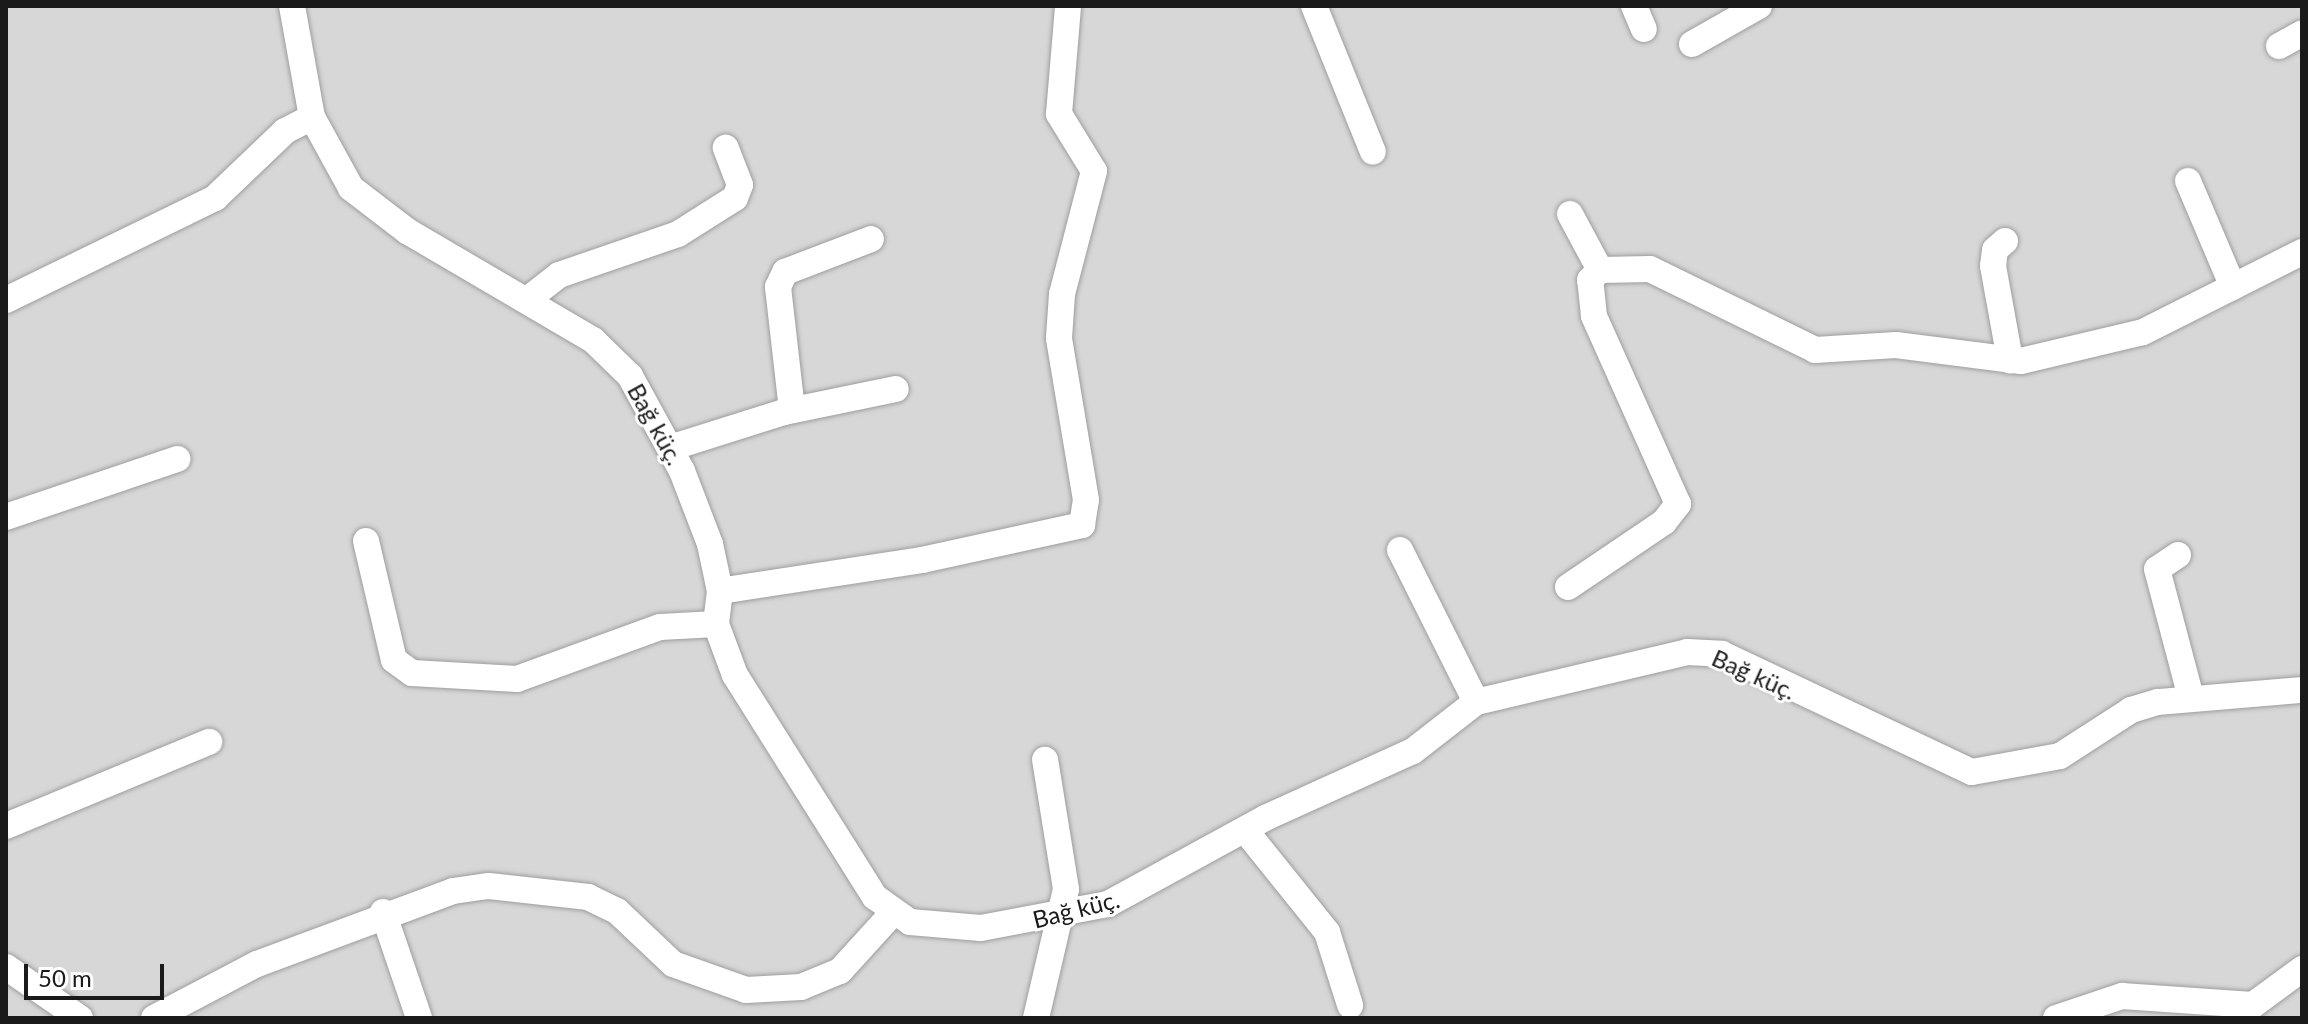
<!DOCTYPE html>
<meta charset="utf-8">
<style>
body{margin:0}
#map{position:relative;width:2308px;height:1024px;overflow:hidden;background:#ece6e0;font-family:Lato,sans-serif}
div>[style]{position:absolute}
.residential>*{inset:0;background:#d8d7d7}
.roads{filter:drop-shadow(0 0 2px #9e9e9e) drop-shadow(0 0 2px #9e9e9e)}
.minor>*{height:26px;margin:-13px;padding:0 13px;transform-origin:13px;border-radius:13px;background:#fff}
span{translate:-50% -50%;white-space:nowrap;text-align:center;line-height:1.15;-webkit-text-stroke:6px #fff;paint-order:stroke}
.street-label{font-size:24px;color:#1a1a1a}
.frame{position:absolute;inset:0;border:8px solid #1a1a1a;pointer-events:none}
.scale{position:absolute;left:24px;top:964px;width:140px;height:36px;box-sizing:border-box;border:4px solid #1a1a1a;border-top:0;padding-left:10px;font-size:24px;line-height:28px;white-space:nowrap;color:#1a1a1a;-webkit-text-stroke:6px #fff;paint-order:stroke}
</style>
<div id="map">
<div class="residential">
<div style="clip-path:polygon(6px 6px,2302px 6px,2302px 1018px,6px 1018px)"></div>
</div>
<div class="roads">
<div class="minor">
<div style="left:292px;top:6px;width:113px;rotate:79.8deg"></div>
<div style="left:312px;top:117px;width:81px;rotate:61.2deg"></div>
<div style="left:351px;top:188px;width:71px;rotate:37.5deg"></div>
<div style="left:407px;top:231px;width:216px;rotate:30.4deg"></div>
<div style="left:593px;top:340px;width:52px;rotate:44.2deg"></div>
<div style="left:630px;top:376px;width:108px;rotate:61.3deg"></div>
<div style="left:682px;top:471px;width:78px;rotate:69deg"></div>
<div style="left:710px;top:544px;width:48px;rotate:78deg"></div>
<div style="left:720px;top:591px;width:33px;rotate:97deg"></div>
<div style="left:716px;top:624px;width:54px;rotate:69.6deg"></div>
<div style="left:735px;top:675px;width:262px;rotate:57.8deg"></div>
<div style="left:875px;top:897px;width:43px;rotate:35.5deg"></div>
<div style="left:910px;top:922px;width:71px;rotate:4.8deg"></div>
<div style="left:981px;top:928px;width:129px;rotate:-10.7deg"></div>
<div style="left:1108px;top:904px;width:179px;rotate:-28.7deg"></div>
<div style="left:1265px;top:818px;width:162px;rotate:-24.4deg"></div>
<div style="left:1413px;top:751px;width:80px;rotate:-37.9deg"></div>
<div style="left:1476px;top:702px;width:217px;rotate:-13.3deg"></div>
<div style="left:1687px;top:652px;width:35px;rotate:3deg"></div>
<div style="left:1722px;top:654px;width:276px;rotate:25.3deg"></div>
<div style="left:1972px;top:772px;width:89px;rotate:-10.3deg"></div>
<div style="left:2060px;top:756px;width:85px;rotate:-32.9deg"></div>
<div style="left:2131px;top:710px;width:28px;rotate:-17deg"></div>
<div style="left:2158px;top:702px;width:144px;rotate:-4.8deg"></div>
<div style="left:1314px;top:6px;width:157px;rotate:68deg"></div>
<div style="left:1634px;top:6px;width:25px;rotate:67deg"></div>
<div style="left:1692px;top:44px;width:77px;rotate:-29.6deg"></div>
<div style="left:2279px;top:46px;width:26px;rotate:-29deg"></div>
<div style="left:2188px;top:181px;width:115px;rotate:67deg"></div>
<div style="left:1570px;top:214px;width:64px;rotate:61.8deg"></div>
<div style="left:2005px;top:241px;width:13px;rotate:138deg"></div>
<div style="left:1995px;top:250px;width:16px;rotate:97deg"></div>
<div style="left:1993px;top:266px;width:96px;rotate:79.7deg"></div>
<div style="left:6px;top:300px;width:233px;rotate:-26deg"></div>
<div style="left:215px;top:198px;width:97px;rotate:-43.7deg"></div>
<div style="left:285px;top:131px;width:30px;rotate:-27deg"></div>
<div style="left:527px;top:300px;width:41px;rotate:-38deg"></div>
<div style="left:559px;top:275px;width:126px;rotate:-19deg"></div>
<div style="left:678px;top:234px;width:67px;rotate:-32.3deg"></div>
<div style="left:735px;top:198px;width:14px;rotate:-69deg"></div>
<div style="left:740px;top:185px;width:40px;rotate:-111deg"></div>
<div style="left:792px;top:410px;width:124px;rotate:-96.5deg"></div>
<div style="left:778px;top:287px;width:17px;rotate:-65deg"></div>
<div style="left:785px;top:272px;width:92px;rotate:-21deg"></div>
<div style="left:670px;top:448px;width:120px;rotate:-17.5deg"></div>
<div style="left:784px;top:412px;width:114px;rotate:-11.6deg"></div>
<div style="left:6px;top:517px;width:181px;rotate:-18.7deg"></div>
<div style="left:366px;top:541px;width:122px;rotate:76.8deg"></div>
<div style="left:394px;top:660px;width:22px;rotate:36deg"></div>
<div style="left:412px;top:673px;width:105px;rotate:3.3deg"></div>
<div style="left:517px;top:679px;width:152px;rotate:-20deg"></div>
<div style="left:660px;top:627px;width:56px;rotate:-3.1deg"></div>
<div style="left:1400px;top:550px;width:170px;rotate:63.4deg"></div>
<div style="left:2178px;top:555px;width:25px;rotate:146deg"></div>
<div style="left:2157px;top:569px;width:133px;rotate:75.2deg"></div>
<div style="left:1568px;top:587px;width:116px;rotate:-34.1deg"></div>
<div style="left:1664px;top:522px;width:23px;rotate:-52deg"></div>
<div style="left:1678px;top:504px;width:206px;rotate:-114.1deg"></div>
<div style="left:1594px;top:316px;width:36px;rotate:-96deg"></div>
<div style="left:1590px;top:280px;width:14px;rotate:-45deg"></div>
<div style="left:1600px;top:270px;width:50px;rotate:-1.1deg"></div>
<div style="left:1650px;top:269px;width:184px;rotate:26.1deg"></div>
<div style="left:1815px;top:350px;width:81px;rotate:-3.5deg"></div>
<div style="left:1896px;top:345px;width:126px;rotate:7.3deg"></div>
<div style="left:2021px;top:361px;width:125px;rotate:-13.4deg"></div>
<div style="left:2143px;top:332px;width:178px;rotate:-26.7deg"></div>
<div style="left:720px;top:591px;width:204px;rotate:-8.7deg"></div>
<div style="left:922px;top:560px;width:164px;rotate:-12.3deg"></div>
<div style="left:1082px;top:525px;width:25px;rotate:-81deg"></div>
<div style="left:1086px;top:500px;width:164px;rotate:-99.5deg"></div>
<div style="left:1059px;top:338px;width:44px;rotate:-86.1deg"></div>
<div style="left:1062px;top:294px;width:127px;rotate:-75.4deg"></div>
<div style="left:1094px;top:171px;width:67px;rotate:-121.6deg"></div>
<div style="left:1059px;top:114px;width:108px;rotate:-85.2deg"></div>
<div style="left:6px;top:826px;width:220px;rotate:-22.5deg"></div>
<div style="left:1245px;top:830px;width:131px;rotate:51.2deg"></div>
<div style="left:1327px;top:932px;width:77px;rotate:72.5deg"></div>
<div style="left:383px;top:912px;width:112px;rotate:71.2deg"></div>
<div style="left:6px;top:967px;width:90px;rotate:34.6deg"></div>
<div style="left:154px;top:1018px;width:116px;rotate:-27.7deg"></div>
<div style="left:257px;top:964px;width:209px;rotate:-20.4deg"></div>
<div style="left:453px;top:891px;width:36px;rotate:-8deg"></div>
<div style="left:489px;top:886px;width:100px;rotate:6.3deg"></div>
<div style="left:588px;top:897px;width:32px;rotate:26deg"></div>
<div style="left:617px;top:911px;width:77px;rotate:43.4deg"></div>
<div style="left:673px;top:964px;width:77px;rotate:19.6deg"></div>
<div style="left:746px;top:990px;width:55px;rotate:-3.1deg"></div>
<div style="left:801px;top:987px;width:42px;rotate:-22.3deg"></div>
<div style="left:840px;top:971px;width:76px;rotate:-47.7deg"></div>
<div style="left:1036px;top:1018px;width:132px;rotate:-76.9deg"></div>
<div style="left:1066px;top:889px;width:131px;rotate:-99.2deg"></div>
<div style="left:2056px;top:1018px;width:70px;rotate:-18.4deg"></div>
<div style="left:2122px;top:996px;width:131px;rotate:3.9deg"></div>
<div style="left:2253px;top:1005px;width:61px;rotate:-36.3deg"></div>
</div>
</div>
<div class="street-label">
<span style="left:656px;top:424px;rotate:61deg">Bağ küç.</span>
<span style="left:1754px;top:674px;rotate:24deg">Bağ küç.</span>
<span style="left:1076px;top:909px;rotate:-14deg">Bağ küç.</span>
</div>
<div class="frame"></div>
<div class="scale">50 m</div>
</div>
